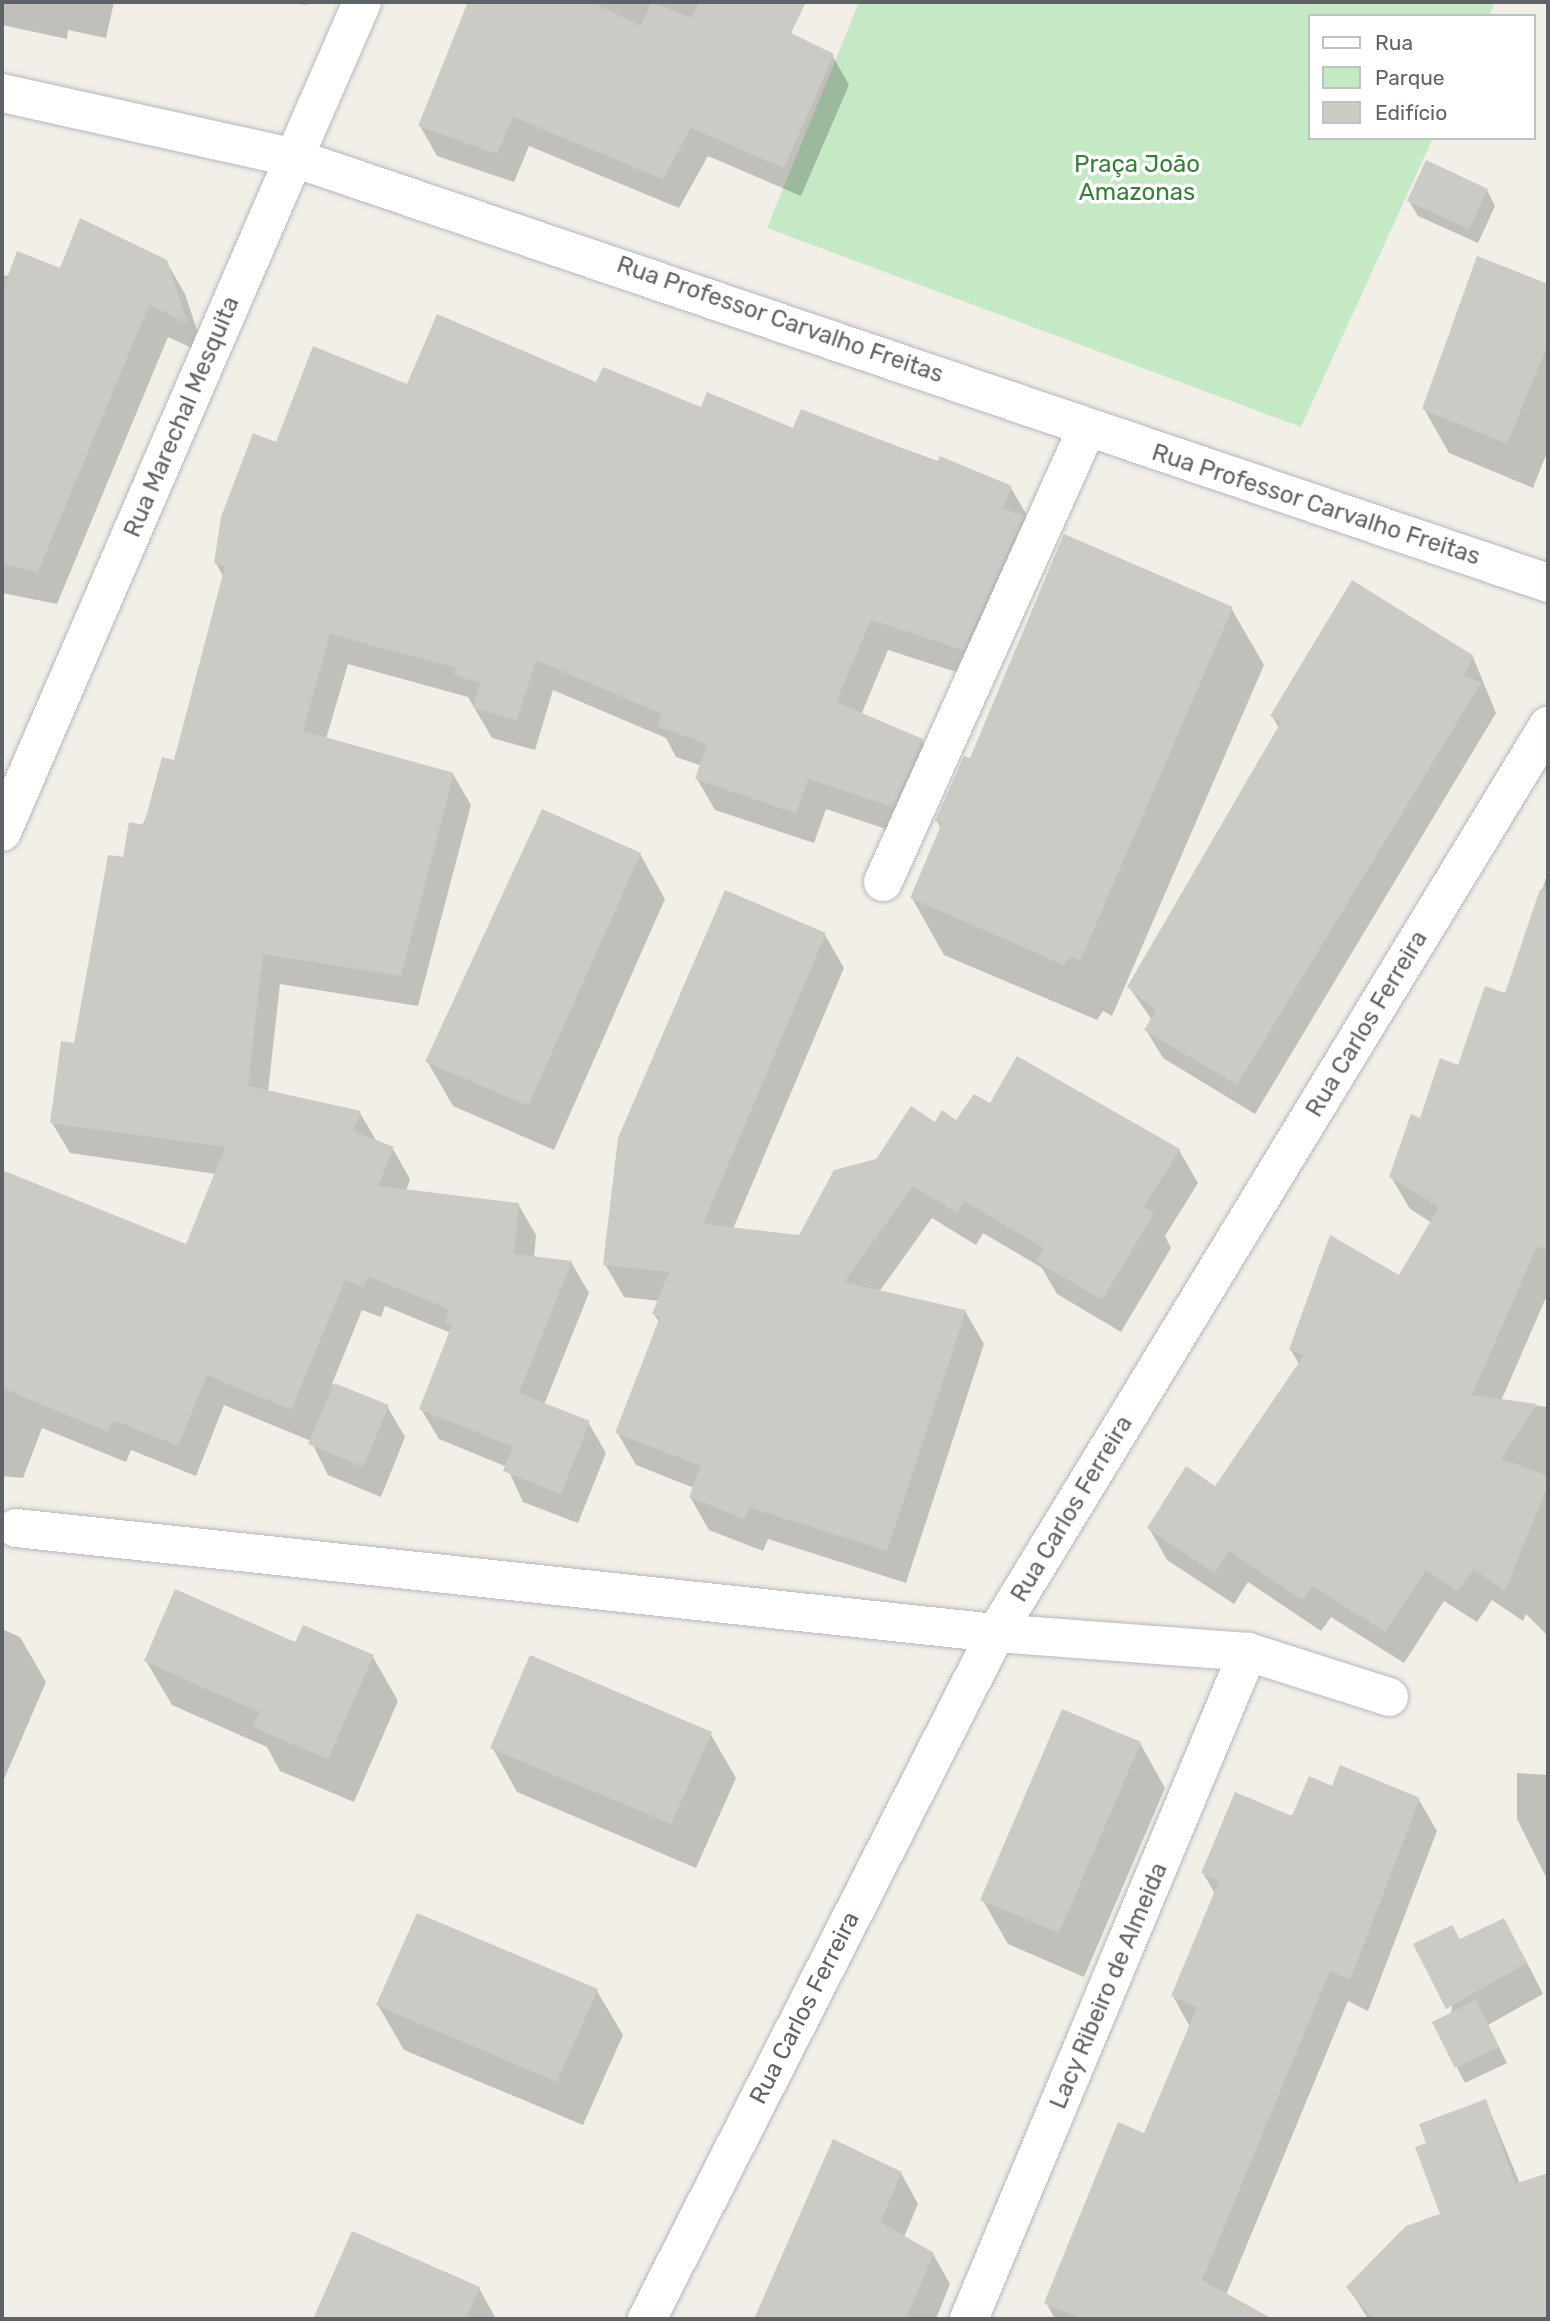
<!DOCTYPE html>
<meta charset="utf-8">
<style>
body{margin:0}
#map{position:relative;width:1550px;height:2321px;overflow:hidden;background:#f1efe8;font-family:Rubik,sans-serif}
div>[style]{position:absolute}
.green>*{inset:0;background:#c5e8c5}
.shadow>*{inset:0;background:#0003}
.building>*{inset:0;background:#cccac5}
.roads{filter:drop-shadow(0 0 2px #b5b8bc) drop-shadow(0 0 2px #b5b8bc)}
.minor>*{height:38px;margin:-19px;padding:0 19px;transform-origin:19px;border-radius:19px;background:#fff}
.tertiary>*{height:38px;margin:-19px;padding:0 19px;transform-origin:19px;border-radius:19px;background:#fff}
span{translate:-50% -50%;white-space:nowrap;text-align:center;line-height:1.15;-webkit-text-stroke:7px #fff;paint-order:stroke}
.park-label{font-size:24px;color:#348238}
.street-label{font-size:24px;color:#5f6368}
.frame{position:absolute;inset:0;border:4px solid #5f6368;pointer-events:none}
.legend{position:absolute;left:1308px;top:14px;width:228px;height:126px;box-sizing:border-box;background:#fff;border:2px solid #bfc1c3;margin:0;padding:9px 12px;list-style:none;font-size:21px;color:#5f6368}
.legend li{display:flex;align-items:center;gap:14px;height:35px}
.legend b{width:35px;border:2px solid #bfc1c3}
</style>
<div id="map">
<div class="green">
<div style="clip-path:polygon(859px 2px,1495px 2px,1489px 16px,1310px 16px,1310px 138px,1433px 138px,1301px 427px,767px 228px)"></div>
</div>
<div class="shadow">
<div style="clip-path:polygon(2px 2px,114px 2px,106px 38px,68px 30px,67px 39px,2px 25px)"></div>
<div style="clip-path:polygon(277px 2px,308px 2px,308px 5px)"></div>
<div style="clip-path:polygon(468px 2px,722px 2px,832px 55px,849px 85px,801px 196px,708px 156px,679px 208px,529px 146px,514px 182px,437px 156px,420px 126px)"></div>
<div style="clip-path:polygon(1487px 190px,1495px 206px,1478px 243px,1418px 216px,1409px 201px)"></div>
<div style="clip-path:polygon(1478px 258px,1548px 286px,1548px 450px,1533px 488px,1449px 453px,1424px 409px)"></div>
<div style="clip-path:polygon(166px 261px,185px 294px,205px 354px,168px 337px,57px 604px,2px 593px,2px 276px)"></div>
<div style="clip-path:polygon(597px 385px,794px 430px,801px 411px,1011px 488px,1029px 519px,981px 680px,888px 650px,861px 715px,922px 740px,940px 771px,910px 837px,826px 809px,814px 843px,715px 810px,697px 779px,702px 766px,676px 757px,666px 738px,553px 690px,535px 750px,492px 738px,468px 697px,348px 664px,326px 739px,453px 774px,471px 805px,418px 1006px,280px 984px,268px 1092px,360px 1113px,377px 1142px,393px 1149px,410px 1179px,406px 1191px,518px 1204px,536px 1235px,534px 1258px,571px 1262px,589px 1293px,544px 1405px,588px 1422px,606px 1453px,578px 1523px,523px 1502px,507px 1467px,439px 1439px,421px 1409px,451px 1333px,385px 1306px,381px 1317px,362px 1310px,332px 1384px,387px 1406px,405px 1437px,381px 1497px,328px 1475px,311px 1441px,224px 1405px,196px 1476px,131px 1450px,126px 1462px,42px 1428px,23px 1478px,2px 1476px,2px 1218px,18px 1179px,187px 1246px,216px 1174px,70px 1153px,52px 1123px,125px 858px,175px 762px,224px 578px,216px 563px,277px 444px,408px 386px)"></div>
<div style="clip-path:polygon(1231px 608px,1264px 665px,1112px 1016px,1103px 1011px,1097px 1020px,944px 955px,912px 898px,941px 829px,937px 821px,971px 761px)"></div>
<div style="clip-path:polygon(1473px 657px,1496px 713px,1255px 1114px,1163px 1058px,1146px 1030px,1152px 1020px,1129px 987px,1279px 728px,1272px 716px)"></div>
<div style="clip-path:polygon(640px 854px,665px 899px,554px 1150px,453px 1106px,427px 1061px)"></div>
<div style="clip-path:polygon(1548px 872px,1548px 1293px,1501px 1401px,1548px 1407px,1548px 1636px,1526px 1614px,1523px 1621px,1492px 1600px,1477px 1622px,1444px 1601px,1404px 1663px,1331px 1617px,1321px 1631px,1248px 1582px,1234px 1604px,1167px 1560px,1149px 1528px,1216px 1488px,1299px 1364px,1291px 1350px,1400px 1277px,1432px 1223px,1410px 1209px,1391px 1177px,1421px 1120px,1506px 995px)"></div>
<div style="clip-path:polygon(825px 935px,844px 968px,733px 1229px,800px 1237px,877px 1160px,935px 1124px,957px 1122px,991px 1106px,1179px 1150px,1198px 1183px,1165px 1236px,1171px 1248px,1121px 1332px,1057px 1294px,1042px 1268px,983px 1233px,976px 1245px,932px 1218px,879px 1292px,965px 1311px,984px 1344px,906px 1583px,768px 1539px,763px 1551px,709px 1530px,690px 1497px,694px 1488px,636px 1465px,617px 1432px,660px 1324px,654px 1314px,659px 1301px,624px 1297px,605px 1264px)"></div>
<div style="clip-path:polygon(2px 1629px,20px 1637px,46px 1682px,2px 1784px)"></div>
<div style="clip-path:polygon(296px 1644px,373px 1657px,398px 1701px,354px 1802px,280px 1771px,267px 1747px,172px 1705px,146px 1661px)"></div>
<div style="clip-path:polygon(710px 1733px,736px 1778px,696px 1868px,517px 1792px,492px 1747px)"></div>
<div style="clip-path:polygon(1140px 1743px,1165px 1788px,1084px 1977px,1008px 1944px,982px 1899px)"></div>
<div style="clip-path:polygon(1517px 1773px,1548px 1775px,1548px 1881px,1517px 1819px)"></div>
<div style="clip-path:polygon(1333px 1788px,1419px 1800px,1437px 1831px,1368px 2011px,1348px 2001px,1226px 2295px,1270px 2319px,1055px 2319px,1046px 2303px,1145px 2135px,1190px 2027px,1173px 1996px,1215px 1894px,1203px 1873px)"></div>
<div style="clip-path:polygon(1460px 1941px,1521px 1951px,1543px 1994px,1488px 2025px,1507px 2063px,1465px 2083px,1434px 2023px,1451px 2014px)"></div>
<div style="clip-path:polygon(597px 1991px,623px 2035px,583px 2125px,404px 2050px,378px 2005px)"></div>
<div style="clip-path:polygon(1486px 2101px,1520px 2184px,1548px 2176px,1548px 2319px,1368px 2319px,1348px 2287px,1442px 2216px,1428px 2144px)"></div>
<div style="clip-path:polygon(834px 2141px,901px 2173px,918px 2204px,904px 2237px,933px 2254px,950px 2284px,936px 2319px,756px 2319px)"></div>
<div style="clip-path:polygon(479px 2288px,496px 2319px,326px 2319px,320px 2309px)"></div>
</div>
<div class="building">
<div style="clip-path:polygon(468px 2px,592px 2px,641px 26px,651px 2px,692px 18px,699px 2px,806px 2px,791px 33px,834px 54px,784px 168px,691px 128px,663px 179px,513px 117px,497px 154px,418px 126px)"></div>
<div style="clip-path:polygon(1426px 160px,1488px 189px,1469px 229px,1407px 201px)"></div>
<div style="clip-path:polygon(80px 218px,167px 260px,188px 324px,149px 305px,38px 572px,2px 564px,2px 292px,17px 251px,60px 268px)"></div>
<div style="clip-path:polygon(1477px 256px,1548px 284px,1548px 344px,1507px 444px,1422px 409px)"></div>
<div style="clip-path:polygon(437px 314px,596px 382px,603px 367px,701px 407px,707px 392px,793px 428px,801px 409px,937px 462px,940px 456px,1012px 486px,1003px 508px,1024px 516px,963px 650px,871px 620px,836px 702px,923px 739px,893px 807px,808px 779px,796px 813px,695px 779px,707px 744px,657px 726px,662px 714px,536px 660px,517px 720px,473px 708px,480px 683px,454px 675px,456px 668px,330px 634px,303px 731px,454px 773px,401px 976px,263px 954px,248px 1086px,361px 1111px,353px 1131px,394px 1147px,378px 1186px,519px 1203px,514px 1254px,572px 1261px,519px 1393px,590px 1421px,561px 1494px,503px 1471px,513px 1447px,419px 1409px,452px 1325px,445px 1323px,450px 1310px,368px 1276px,363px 1287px,345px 1280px,291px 1410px,207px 1375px,178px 1446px,113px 1420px,108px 1432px,2px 1388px,2px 1170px,186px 1244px,225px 1147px,50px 1123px,61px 1041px,74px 1043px,108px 855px,123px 857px,129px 822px,144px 825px,162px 757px,174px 760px,225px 566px,214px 563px,221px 517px,253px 433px,276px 442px,313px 346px,407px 384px)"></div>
<div style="clip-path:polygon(1064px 534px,1233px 607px,1080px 961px,1071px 956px,1064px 965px,910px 898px,942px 823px,935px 821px,964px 756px,970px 758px)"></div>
<div style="clip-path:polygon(1352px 580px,1474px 656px,1463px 675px,1481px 683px,1237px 1085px,1144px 1030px,1156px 1010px,1127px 987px,1281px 722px,1270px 716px)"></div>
<div style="clip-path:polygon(542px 809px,641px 853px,528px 1106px,425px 1062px)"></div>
<div style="clip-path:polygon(1540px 889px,1548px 890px,1548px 1250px,1537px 1246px,1472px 1395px,1537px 1404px,1501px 1459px,1548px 1476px,1548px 1485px,1505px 1591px,1474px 1569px,1458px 1591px,1426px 1570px,1385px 1632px,1313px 1586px,1302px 1600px,1229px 1551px,1215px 1573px,1147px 1528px,1186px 1466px,1215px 1486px,1304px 1355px,1289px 1350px,1330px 1235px,1399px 1275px,1439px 1207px,1389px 1177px,1411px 1114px,1420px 1118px,1440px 1058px,1458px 1065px,1485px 986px,1505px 993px)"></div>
<div style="clip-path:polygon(725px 890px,826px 933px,703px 1224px,799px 1235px,834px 1170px,876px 1159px,911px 1106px,935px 1122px,942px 1110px,956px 1120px,974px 1094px,990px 1103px,1017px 1056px,1180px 1149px,1144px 1207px,1154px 1213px,1102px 1300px,1036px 1261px,1044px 1248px,964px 1201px,957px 1213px,913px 1186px,844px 1282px,966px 1310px,887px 1551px,749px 1507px,744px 1519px,689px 1497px,701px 1466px,615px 1433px,660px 1317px,652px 1314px,669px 1272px,603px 1265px,618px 1138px)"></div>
<div style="clip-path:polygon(334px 1383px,389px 1405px,363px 1467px,308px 1444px)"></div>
<div style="clip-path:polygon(175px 1589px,295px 1642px,303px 1625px,374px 1655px,328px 1759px,253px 1727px,259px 1712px,144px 1661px)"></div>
<div style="clip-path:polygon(530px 1655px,712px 1732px,671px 1824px,490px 1748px)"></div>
<div style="clip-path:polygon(1062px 1709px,1141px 1742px,1059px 1933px,980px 1900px)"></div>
<div style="clip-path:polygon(1340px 1765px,1420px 1798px,1350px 1980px,1330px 1971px,1202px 2280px,1273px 2319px,1083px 2319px,1044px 2303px,1118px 2122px,1144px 2133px,1197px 2007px,1171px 1996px,1219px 1881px,1201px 1873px,1235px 1792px,1292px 1816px,1309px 1776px,1332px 1786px)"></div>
<div style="clip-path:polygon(417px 1913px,598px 1989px,557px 2082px,376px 2005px)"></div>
<div style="clip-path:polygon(1504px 1918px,1527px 1963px,1446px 2009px,1413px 1944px,1452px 1925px,1460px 1939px)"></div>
<div style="clip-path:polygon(1476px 2000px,1499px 2047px,1455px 2068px,1432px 2022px)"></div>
<div style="clip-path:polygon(1486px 2099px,1515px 2184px,1548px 2173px,1548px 2319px,1373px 2319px,1346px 2287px,1406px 2226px,1440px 2214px,1415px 2147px,1426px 2143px,1419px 2124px)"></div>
<div style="clip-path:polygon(833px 2139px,902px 2172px,880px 2222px,934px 2253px,906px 2319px,754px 2319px)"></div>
<div style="clip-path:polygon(352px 2231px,480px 2287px,466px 2319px,313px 2319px)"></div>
</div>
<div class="roads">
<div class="minor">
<div style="left:294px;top:158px;width:170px;rotate:-66.4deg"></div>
<div style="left:883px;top:882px;width:497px;rotate:-65.8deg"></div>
<div style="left:16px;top:1528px;width:986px;rotate:6.12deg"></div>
<div style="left:996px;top:1633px;width:253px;rotate:4.3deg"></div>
<div style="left:1248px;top:1652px;width:148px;rotate:17.7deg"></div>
<div style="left:647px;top:2319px;width:770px;rotate:-63.04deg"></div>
<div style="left:996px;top:1633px;width:1062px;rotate:-58.68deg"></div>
<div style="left:969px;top:2319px;width:723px;rotate:-67.3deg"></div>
</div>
<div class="tertiary">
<div style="left:2px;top:93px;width:299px;rotate:12.5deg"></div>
<div style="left:294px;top:158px;width:1324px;rotate:18.72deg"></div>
<div style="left:2px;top:832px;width:735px;rotate:-66.58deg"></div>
</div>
</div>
<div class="park-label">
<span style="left:1137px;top:179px">Praça João<br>Amazonas</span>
</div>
<div class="street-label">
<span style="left:780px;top:320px;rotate:19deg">Rua Professor Carvalho Freitas</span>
<span style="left:182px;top:417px;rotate:-67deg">Rua Marechal Mesquita</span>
<span style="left:1316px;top:505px;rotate:18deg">Rua Professor Carvalho Freitas</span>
<span style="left:1367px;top:1024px;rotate:-59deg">Rua Carlos Ferreira</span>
<span style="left:1072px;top:1509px;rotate:-59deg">Rua Carlos Ferreira</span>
<span style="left:1109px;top:1986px;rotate:-67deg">Lacy Ribeiro de Almeida</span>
<span style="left:805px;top:2008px;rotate:-63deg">Rua Carlos Ferreira</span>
</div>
<div class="frame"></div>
<ul class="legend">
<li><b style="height:9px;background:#fff"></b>Rua</li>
<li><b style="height:19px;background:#c5e8c5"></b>Parque</li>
<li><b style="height:19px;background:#cccac5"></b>Edifício</li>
</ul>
</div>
